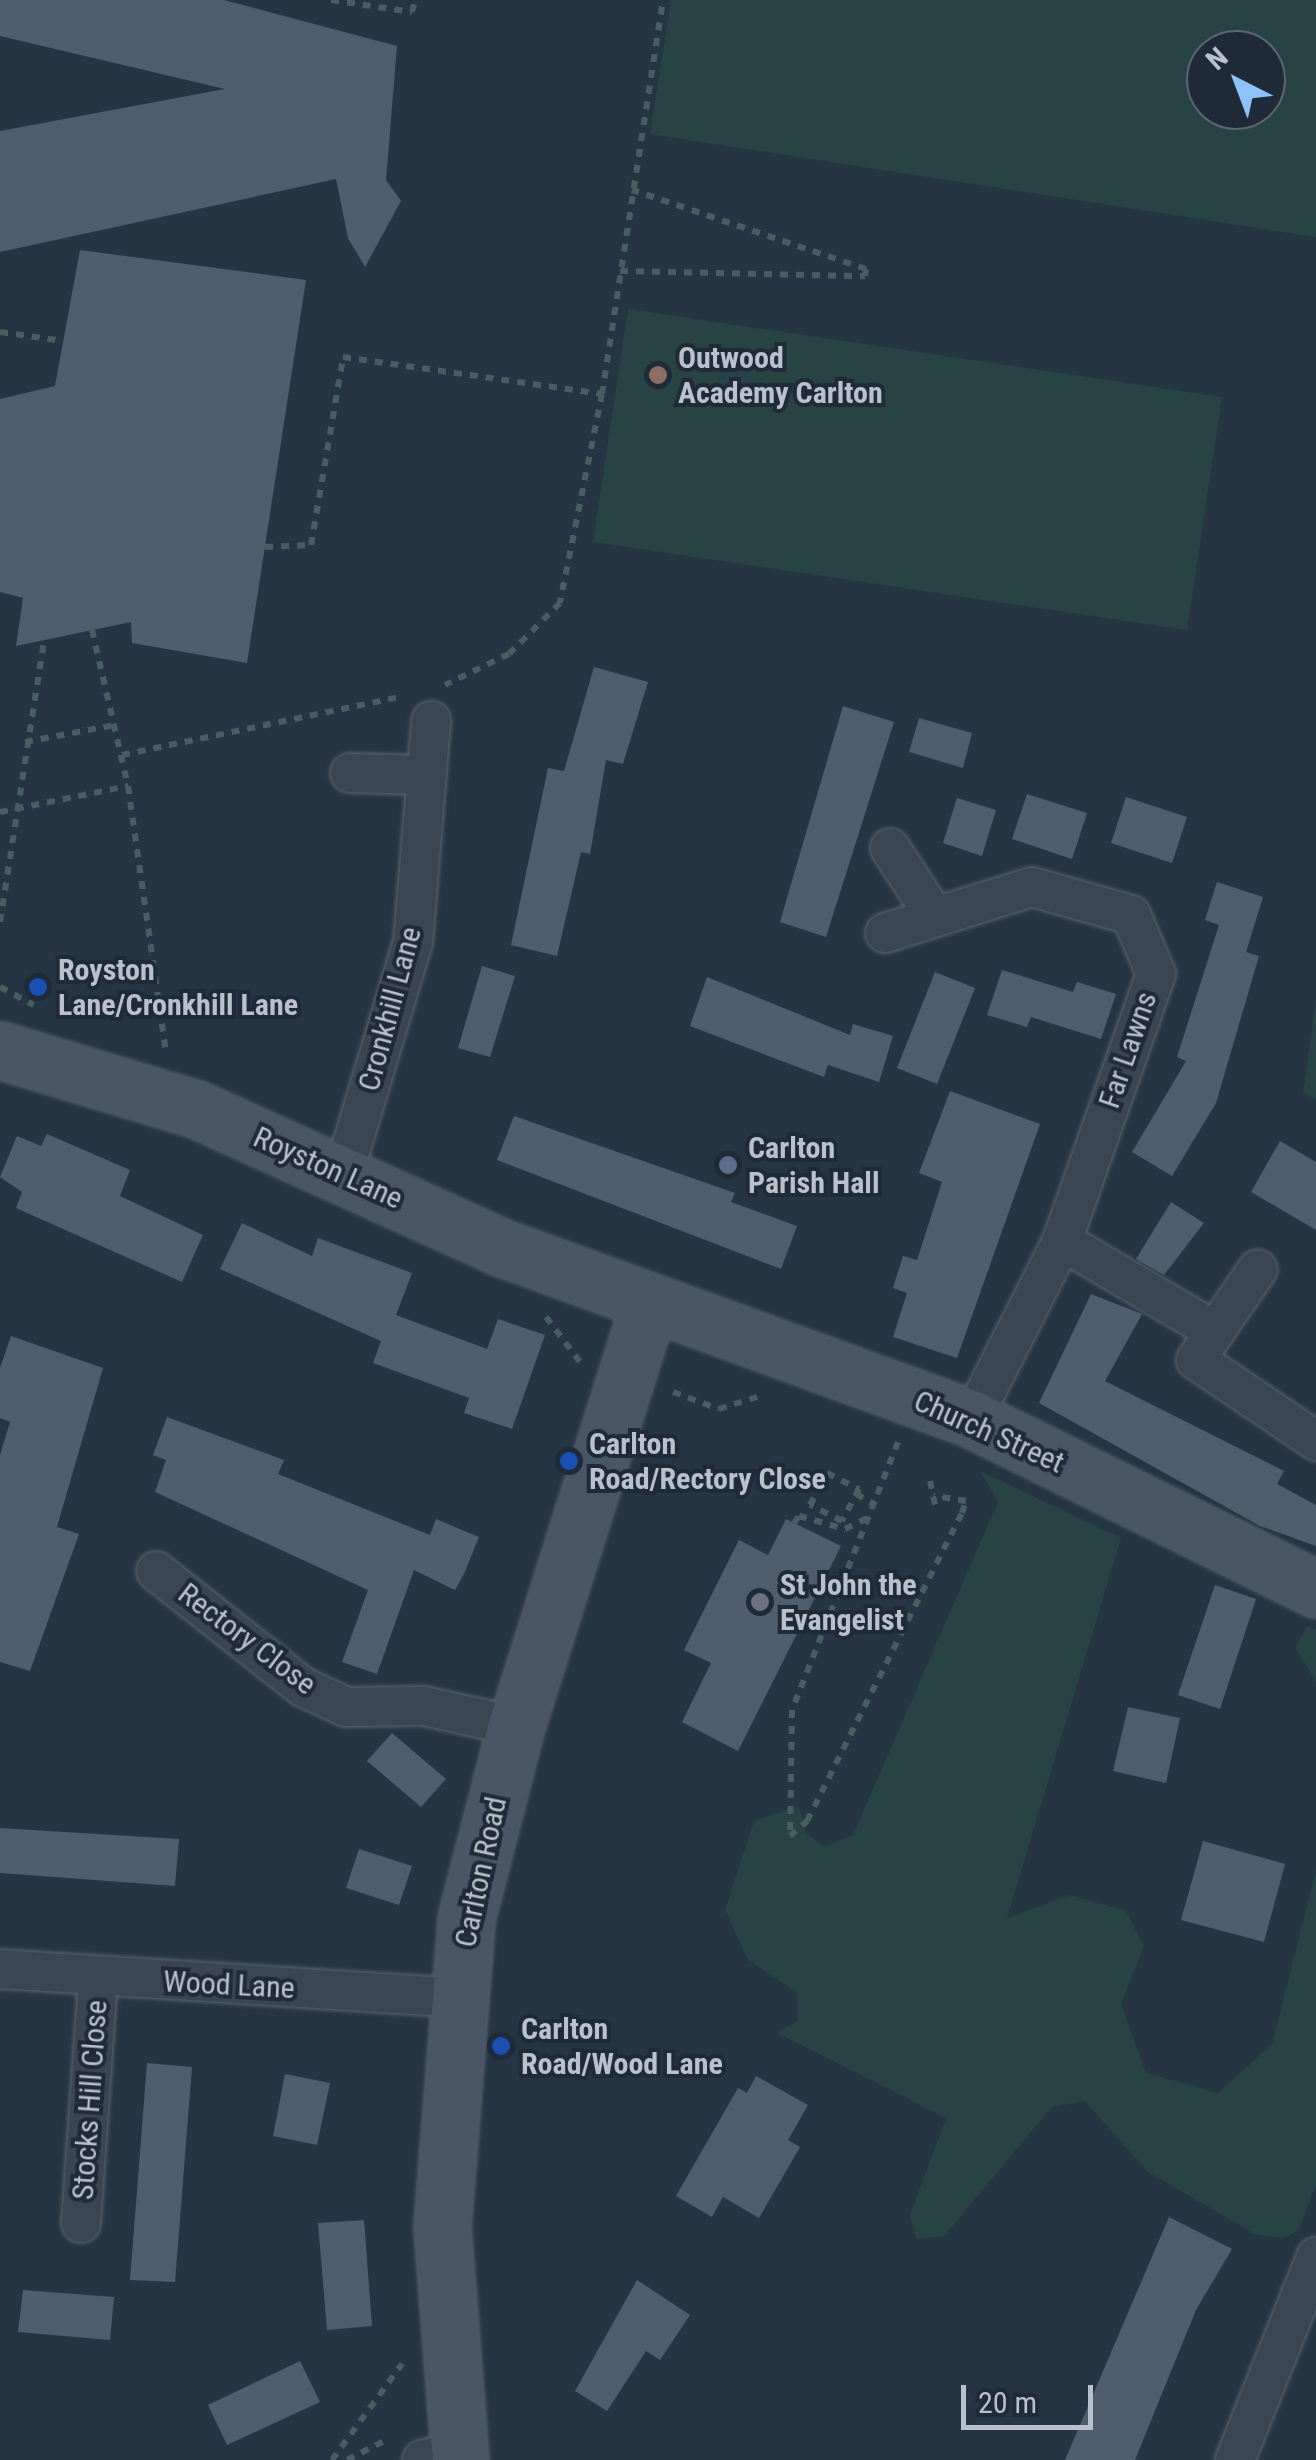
<!DOCTYPE html>
<style>
body{margin:0}
#map{position:relative;width:1316px;height:2460px;overflow:hidden;background:#263543;font-family:"Roboto Condensed",sans-serif}
div>[style]{position:absolute}
.green>*{inset:0;background:#284343}
.building>*{inset:0;background:#4f5e6e}
.path>*{height:6px;margin-top:-3px;transform-origin:0;background:repeating-linear-gradient(90deg,#465f60 0 8px,transparent 0 16px)}
.roads{filter:drop-shadow(0 0 2px #59646f) drop-shadow(0 0 2px #59646f)}
.street>*{height:38px;margin:-19px;padding:0 19px;transform-origin:19px;border-radius:19px;background:#3a4652}
.secondary>*{height:55px;margin:-27.5px;padding:0 27.5px;transform-origin:27.5px;border-radius:27.5px;background:#485665}
.dots>*{width:28px;height:28px;translate:-50% -50%;box-sizing:border-box;border:5px solid #1f2b38;border-radius:50%}
span{translate:-50% -50%;white-space:nowrap;text-align:center;line-height:1.15;-webkit-text-stroke:8px #1f2b38;paint-order:stroke}
.poi-label{font-size:30px;color:#b8c1cc;font-weight:700}
.left{translate:0 -50%;text-align:left}
.street-label{font-size:30px;color:#b8c1cc}
.north{position:absolute;left:1186px;top:30px;width:100px;height:100px;box-sizing:border-box;background:#1f2b38;border:2px solid #5c6773;border-radius:50%;rotate:318deg;font-size:28px;font-weight:700;line-height:40px;text-align:center;color:#b8c1cc}
.north::after{content:'';display:block;margin:auto;width:35px;height:45px;background:#8fc2fa;clip-path:polygon(50% 0,100% 100%,50% 72%,0 100%)}
.scale{position:absolute;left:961px;top:2385px;width:132px;height:45px;box-sizing:border-box;border:5px solid #b8c1cc;border-top:0;padding-left:12px;font-size:30px;line-height:35px;white-space:nowrap;color:#b8c1cc;-webkit-text-stroke:8px #1f2b38;paint-order:stroke}
</style>
<div id="map">
<div class="green">
<div style="clip-path:polygon(evenodd,671px 0,1316px 0,1316px 237px,650px 134px,671px 0,1206px 50px,1266px 50px,1266px 110px,1206px 110px,1206px 50px)"></div>
<div style="clip-path:polygon(628px 309px,1222px 397px,1187px 630px,593px 542px)"></div>
<div style="clip-path:polygon(1316px 1000px,1316px 1100px,1303px 1093px)"></div>
<div style="clip-path:polygon(980px 1471px,1121px 1538px,1007px 1918px,1070px 1895px,1126px 1911px,1144px 1946px,1121px 2004px,1146px 2073px,1218px 2093px,1272px 2044px,1316px 1870px,1316px 2184px,1299px 2230px,1283px 2238px,1257px 2235px,1148px 2172px,1085px 2101px,1052px 2107px,944px 2236px,916px 2239px,910px 2215px,946px 2118px,777px 2033px,798px 2021px,797px 1992px,748px 1960px,725px 1910px,754px 1821px,799px 1806px,806px 1833px,824px 1847px,853px 1835px,998px 1502px)"></div>
<div style="clip-path:polygon(1308px 1626px,1316px 1630px,1316px 1682px,1295px 1647px)"></div>
</div>
<div class="building">
<div style="clip-path:polygon(0 0,224px 0,397px 46px,386px 180px,401px 201px,365px 267px,348px 238px,336px 179px,0 252px,0 131px,225px 89px,0 36px)"></div>
<div style="clip-path:polygon(80px 250px,306px 280px,247px 663px,132px 643px,131px 622px,16px 646px,23px 598px,0 592px,0 399px,55px 386px)"></div>
<div style="clip-path:polygon(594px 667px,648px 682px,623px 764px,606px 760px,590px 854px,581px 852px,557px 956px,511px 945px,548px 768px,564px 771px)"></div>
<div style="clip-path:polygon(843px 706px,894px 722px,826px 937px,780px 922px)"></div>
<div style="clip-path:polygon(919px 718px,972px 733px,963px 768px,909px 752px)"></div>
<div style="clip-path:polygon(1027px 794px,1087px 813px,1072px 859px,1012px 839px)"></div>
<div style="clip-path:polygon(1126px 797px,1187px 817px,1172px 863px,1111px 843px)"></div>
<div style="clip-path:polygon(957px 798px,996px 810px,982px 856px,943px 843px)"></div>
<div style="clip-path:polygon(1217px 882px,1263px 897px,1246px 952px,1259px 956px,1216px 1103px,1172px 1176px,1132px 1152px,1186px 1061px,1177px 1057px,1219px 925px,1205px 920px)"></div>
<div style="clip-path:polygon(482px 966px,515px 976px,490px 1057px,458px 1048px)"></div>
<div style="clip-path:polygon(1002px 970px,1073px 992px,1077px 982px,1116px 994px,1101px 1039px,1031px 1017px,1027px 1027px,987px 1015px)"></div>
<div style="clip-path:polygon(935px 972px,975px 988px,937px 1084px,897px 1068px)"></div>
<div style="clip-path:polygon(707px 977px,850px 1035px,853px 1024px,893px 1036px,879px 1082px,828px 1065px,824px 1077px,690px 1026px)"></div>
<div style="clip-path:polygon(950px 1091px,1040px 1124px,957px 1358px,893px 1337px,907px 1293px,893px 1288px,903px 1256px,917px 1260px,942px 1182px,919px 1173px)"></div>
<div style="clip-path:polygon(514px 1116px,735px 1193px,731px 1202px,797px 1226px,781px 1269px,497px 1160px)"></div>
<div style="clip-path:polygon(47px 1134px,130px 1170px,120px 1196px,203px 1235px,182px 1282px,16px 1208px,22px 1192px,0 1177px,17px 1136px,41px 1146px)"></div>
<div style="clip-path:polygon(1280px 1141px,1316px 1162px,1316px 1230px,1251px 1192px)"></div>
<div style="clip-path:polygon(1171px 1202px,1204px 1223px,1164px 1275px,1136px 1259px)"></div>
<div style="clip-path:polygon(242px 1223px,312px 1256px,318px 1238px,412px 1273px,396px 1315px,487px 1349px,498px 1319px,545px 1335px,512px 1429px,464px 1413px,469px 1398px,373px 1363px,381px 1341px,220px 1269px)"></div>
<div style="clip-path:polygon(1091px 1294px,1142px 1314px,1105px 1381px,1284px 1471px,1277px 1484px,1316px 1505px,1316px 1546px,1260px 1526px,1039px 1403px)"></div>
<div style="clip-path:polygon(11px 1336px,103px 1368px,57px 1527px,79px 1534px,30px 1671px,0 1662px,0 1455px,10px 1422px,0 1418px,0 1368px)"></div>
<div style="clip-path:polygon(167px 1417px,284px 1460px,278px 1474px,430px 1535px,436px 1519px,479px 1537px,464px 1574px,455px 1590px,414px 1570px,377px 1674px,342px 1662px,368px 1590px,155px 1492px,166px 1460px,153px 1455px)"></div>
<div style="clip-path:polygon(786px 1519px,841px 1546px,738px 1751px,682px 1722px,711px 1663px,684px 1650px,739px 1540px,768px 1555px)"></div>
<div style="clip-path:polygon(1215px 1585px,1256px 1599px,1220px 1709px,1178px 1695px)"></div>
<div style="clip-path:polygon(1128px 1707px,1180px 1718px,1166px 1783px,1113px 1771px)"></div>
<div style="clip-path:polygon(392px 1733px,446px 1779px,421px 1807px,367px 1761px)"></div>
<div style="clip-path:polygon(0 1828px,179px 1839px,175px 1886px,0 1873px)"></div>
<div style="clip-path:polygon(1203px 1841px,1285px 1864px,1264px 1942px,1181px 1920px)"></div>
<div style="clip-path:polygon(359px 1849px,412px 1866px,399px 1905px,346px 1888px)"></div>
<div style="clip-path:polygon(147px 2063px,192px 2067px,175px 2282px,130px 2280px)"></div>
<div style="clip-path:polygon(285px 2074px,330px 2083px,317px 2145px,273px 2136px)"></div>
<div style="clip-path:polygon(756px 2076px,808px 2105px,788px 2140px,800px 2147px,759px 2218px,723px 2197px,712px 2217px,676px 2196px,738px 2088px,747px 2093px)"></div>
<div style="clip-path:polygon(1169px 2217px,1232px 2249px,1196px 2310px,1135px 2460px,1065px 2460px)"></div>
<div style="clip-path:polygon(364px 2220px,372px 2326px,327px 2330px,318px 2223px)"></div>
<div style="clip-path:polygon(637px 2280px,690px 2315px,660px 2360px,646px 2351px,607px 2411px,575px 2391px)"></div>
<div style="clip-path:polygon(23px 2290px,114px 2297px,110px 2340px,18px 2332px)"></div>
<div style="clip-path:polygon(300px 2361px,320px 2402px,227px 2445px,208px 2405px)"></div>
</div>
<div class="path">
<div style="left:331px;top:0;width:82px;rotate:8.4deg"></div>
<div style="left:412px;top:12px;width:12px;rotate:-76deg"></div>
<div style="left:620px;top:271px;width:245px;rotate:1.2deg"></div>
<div style="left:865px;top:276px;width:7px;rotate:-82deg"></div>
<div style="left:866px;top:269px;width:247px;rotate:-161.3deg"></div>
<div style="left:0;top:332px;width:64px;rotate:8.1deg"></div>
<div style="left:602px;top:394px;width:399px;rotate:-81.2deg"></div>
<div style="left:265px;top:547px;width:46px;rotate:-2.5deg"></div>
<div style="left:311px;top:545px;width:191px;rotate:-80.3deg"></div>
<div style="left:343px;top:357px;width:262px;rotate:8.1deg"></div>
<div style="left:602px;top:394px;width:213px;rotate:101.4deg"></div>
<div style="left:560px;top:603px;width:72px;rotate:135deg"></div>
<div style="left:509px;top:654px;width:71px;rotate:154.2deg"></div>
<div style="left:92px;top:630px;width:160px;rotate:77deg"></div>
<div style="left:128px;top:786px;width:269px;rotate:81.9deg"></div>
<div style="left:25px;top:742px;width:92px;rotate:-10.7deg"></div>
<div style="left:122px;top:755px;width:283px;rotate:-11.8deg"></div>
<div style="left:0;top:812px;width:131px;rotate:-11.5deg"></div>
<div style="left:0;top:922px;width:285px;rotate:-81.1deg"></div>
<div style="left:0;top:987px;width:38px;rotate:28deg"></div>
<div style="left:546px;top:1317px;width:56px;rotate:52.9deg"></div>
<div style="left:673px;top:1392px;width:49px;rotate:20.3deg"></div>
<div style="left:719px;top:1409px;width:43px;rotate:-17.6deg"></div>
<div style="left:898px;top:1442px;width:288px;rotate:111.6deg"></div>
<div style="left:792px;top:1710px;width:126px;rotate:90.9deg"></div>
<div style="left:790px;top:1836px;width:23px;rotate:-41deg"></div>
<div style="left:807px;top:1821px;width:345px;rotate:-63.3deg"></div>
<div style="left:962px;top:1513px;width:13px;rotate:-72deg"></div>
<div style="left:966px;top:1501px;width:33px;rotate:-171deg"></div>
<div style="left:827px;top:1473px;width:36px;rotate:27deg"></div>
<div style="left:859px;top:1489px;width:36px;rotate:118deg"></div>
<div style="left:842px;top:1521px;width:36px;rotate:-153deg"></div>
<div style="left:810px;top:1505px;width:36px;rotate:-62deg"></div>
<div style="left:930px;top:1481px;width:30px;rotate:78deg"></div>
<div style="left:856px;top:1494px;width:21px;rotate:29deg"></div>
<div style="left:794px;top:1523px;width:9px;rotate:-54deg"></div>
<div style="left:799px;top:1516px;width:48px;rotate:15.8deg"></div>
<div style="left:845px;top:1529px;width:25px;rotate:-26deg"></div>
<div style="left:332px;top:2460px;width:119px;rotate:-53.9deg"></div>
<div style="left:347px;top:2460px;width:42px;rotate:-27.2deg"></div>
</div>
<div class="roads">
<div class="street">
<div style="left:350px;top:773px;width:76px;rotate:1.5deg"></div>
<div style="left:890px;top:848px;width:82px;rotate:56.9deg"></div>
<div style="left:885px;top:933px;width:154px;rotate:-17.4deg"></div>
<div style="left:1032px;top:887px;width:103px;rotate:15.8deg"></div>
<div style="left:1131px;top:915px;width:64px;rotate:67deg"></div>
<div style="left:1156px;top:974px;width:283px;rotate:109.4deg"></div>
<div style="left:1062px;top:1241px;width:199px;rotate:116.8deg"></div>
<div style="left:343px;top:1175px;width:243px;rotate:-73.3deg"></div>
<div style="left:413px;top:942px;width:222px;rotate:-85.3deg"></div>
<div style="left:1062px;top:1241px;width:178px;rotate:30.5deg"></div>
<div style="left:1215px;top:1331px;width:35px;rotate:123deg"></div>
<div style="left:1196px;top:1360px;width:145px;rotate:34deg"></div>
<div style="left:1215px;top:1331px;width:75px;rotate:-55.3deg"></div>
<div style="left:156px;top:1571px;width:187px;rotate:38.3deg"></div>
<div style="left:303px;top:1687px;width:47px;rotate:24.9deg"></div>
<div style="left:346px;top:1707px;width:78px;rotate:-0.7deg"></div>
<div style="left:424px;top:1706px;width:94px;rotate:12.3deg"></div>
<div style="left:0;top:1969px;width:459px;rotate:3.6deg"></div>
<div style="left:81px;top:2223px;width:246px;rotate:-86deg"></div>
<div style="left:422px;top:2460px;width:38px;rotate:-14deg"></div>
<div style="left:1235px;top:2460px;width:219px;rotate:-68.2deg"></div>
</div>
<div class="secondary">
<div style="left:0;top:1050px;width:205px;rotate:16.8deg"></div>
<div style="left:196px;top:1109px;width:337px;rotate:24.4deg"></div>
<div style="left:503px;top:1248px;width:499px;rotate:20deg"></div>
<div style="left:972px;top:1419px;width:384px;rotate:26.3deg"></div>
<div style="left:460px;top:2460px;width:234px;rotate:-94.4deg"></div>
<div style="left:442px;top:2227px;width:309px;rotate:-85.5deg"></div>
<div style="left:466px;top:1919px;width:199px;rotate:-75.5deg"></div>
<div style="left:516px;top:1726px;width:442px;rotate:-72.5deg"></div>
</div>
</div>
<div class="dots">
<div style="left:658px;top:375px;background:#8d6e63"></div>
<div style="left:38px;top:987px;background:#1a4fb4"></div>
<div style="left:728px;top:1165px;background:#5c6f8a"></div>
<div style="left:569px;top:1461px;background:#1a4fb4"></div>
<div style="left:760px;top:1602px;background:#6b7280"></div>
<div style="left:501px;top:2046px;background:#1a4fb4"></div>
</div>
<div class="poi-label">
<span class="left" style="left:678px;top:375px">Outwood<br>Academy Carlton</span>
<span class="left" style="left:58px;top:987px">Royston<br>Lane/Cronkhill Lane</span>
<span class="left" style="left:748px;top:1165px">Carlton<br>Parish Hall</span>
<span class="left" style="left:589px;top:1461px">Carlton<br>Road/Rectory Close</span>
<span class="left" style="left:780px;top:1602px">St John the<br>Evangelist</span>
<span class="left" style="left:521px;top:2046px">Carlton<br>Road/Wood Lane</span>
</div>
<div class="street-label">
<span style="left:390px;top:1009px;rotate:-75deg">Cronkhill Lane</span>
<span style="left:1128px;top:1050px;rotate:-71deg">Far Lawns</span>
<span style="left:328px;top:1168px;rotate:24deg">Royston Lane</span>
<span style="left:989px;top:1432px;rotate:24deg">Church Street</span>
<span style="left:247px;top:1639px;rotate:37deg">Rectory Close</span>
<span style="left:481px;top:1872px;rotate:-78deg">Carlton Road</span>
<span style="left:229px;top:1985px;rotate:3deg">Wood Lane</span>
<span style="left:90px;top:2100px;rotate:-86deg">Stocks Hill Close</span>
</div>
<div class="north">N</div>
<div class="scale">20 m</div>
</div>
